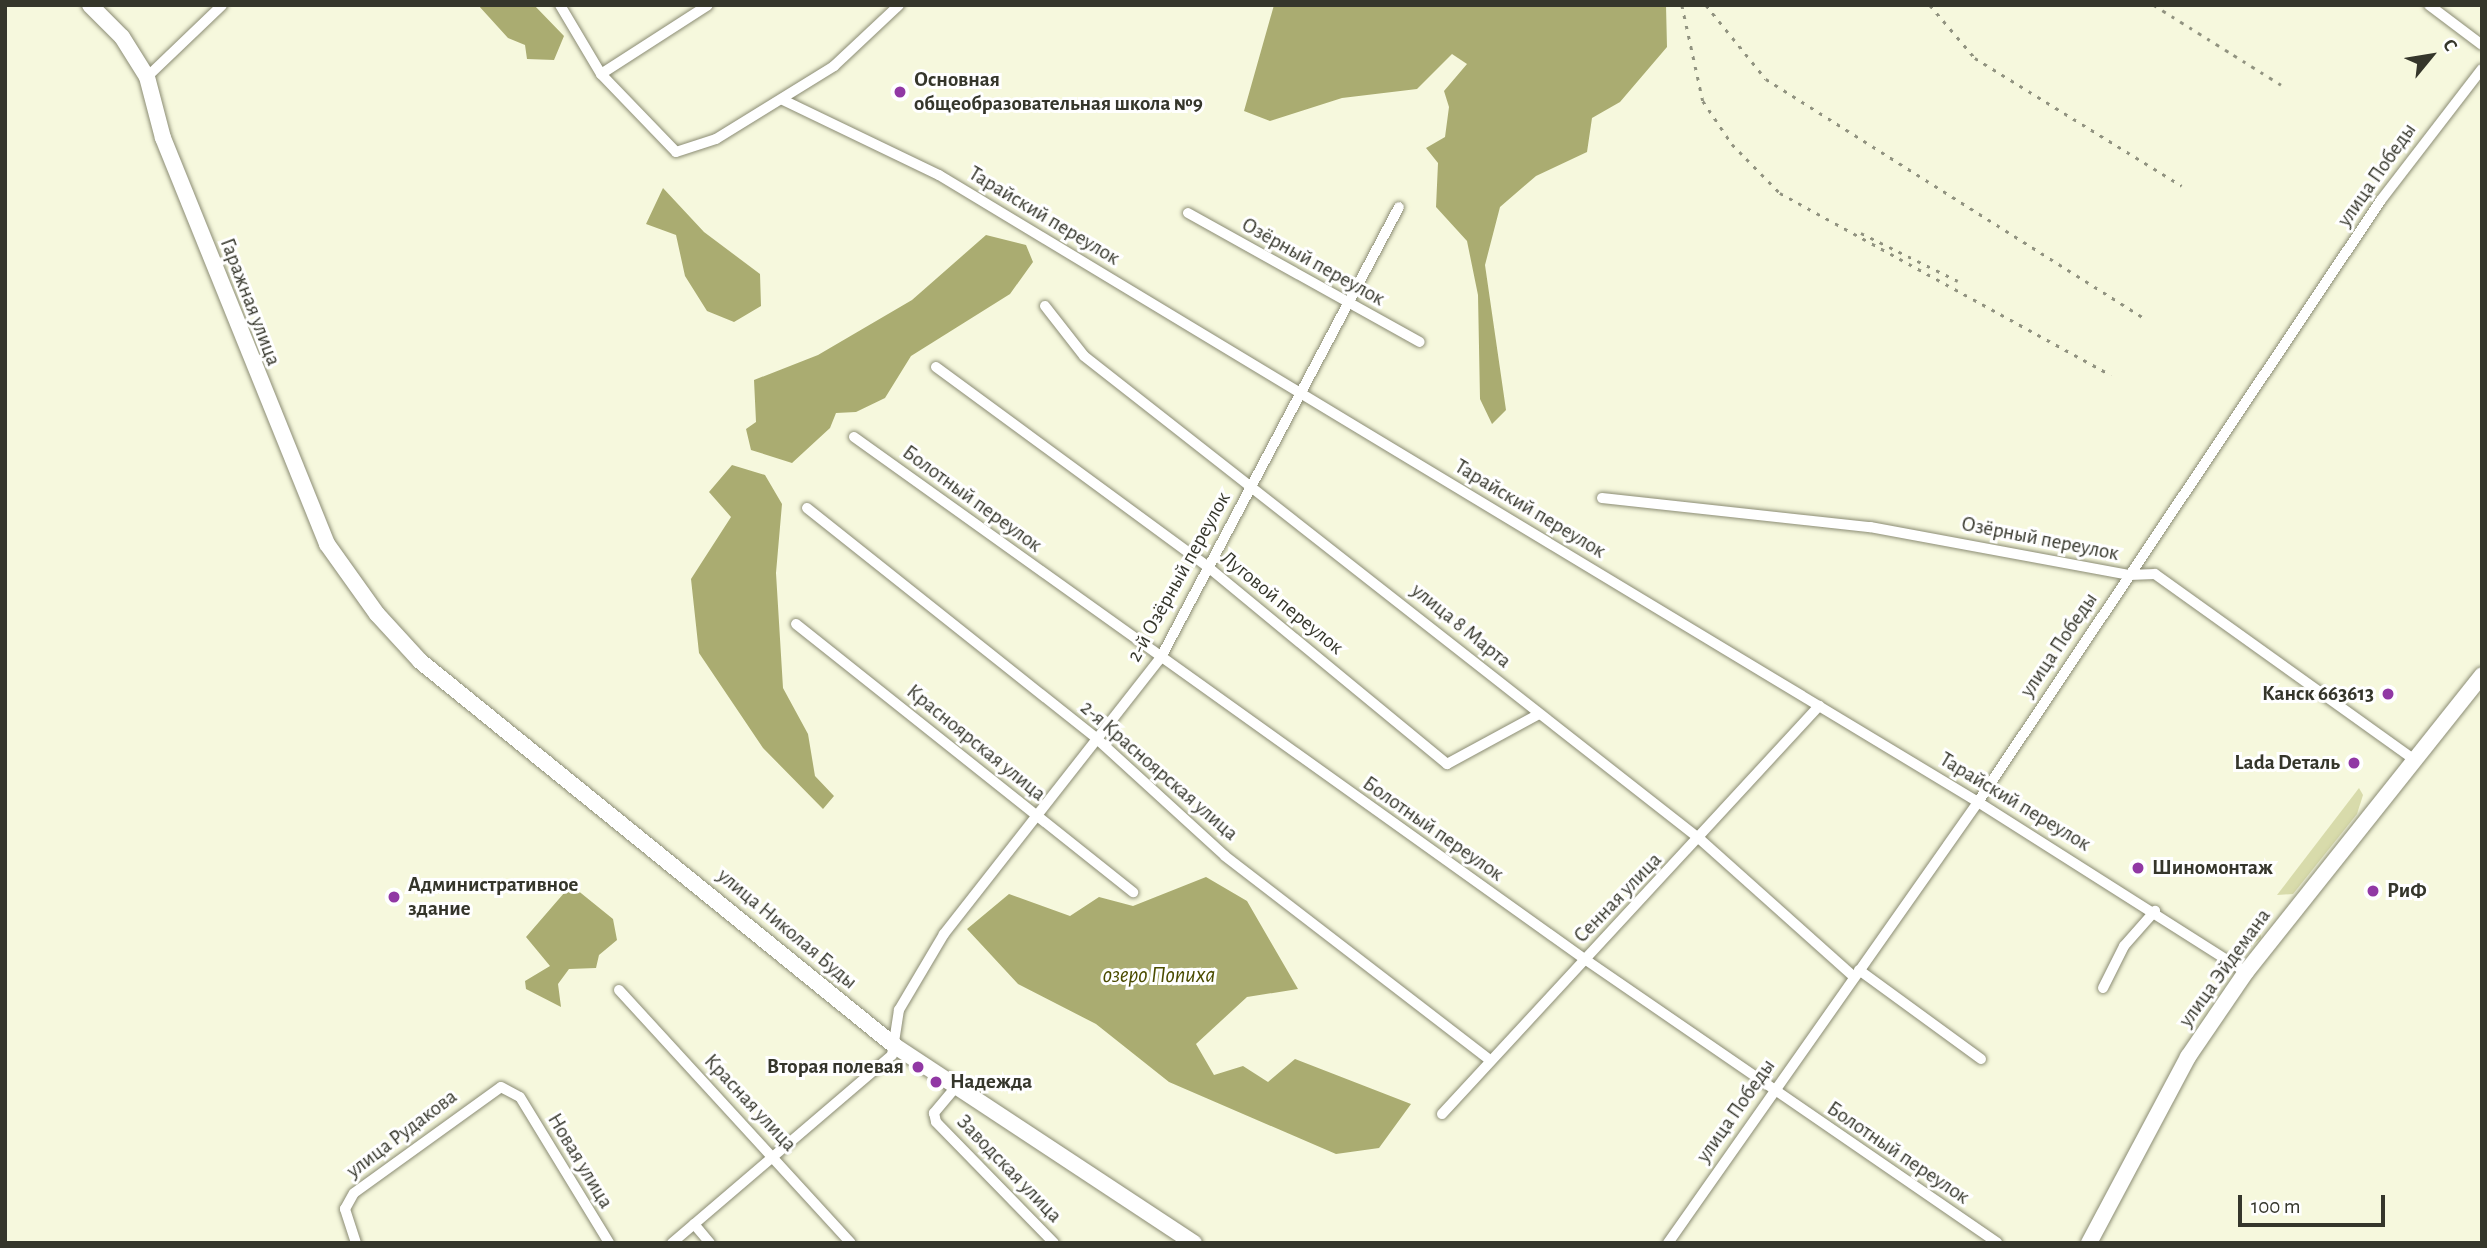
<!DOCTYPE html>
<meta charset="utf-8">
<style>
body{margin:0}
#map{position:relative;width:2487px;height:1248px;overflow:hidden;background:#f6f8dd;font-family:"Alegreya Sans",sans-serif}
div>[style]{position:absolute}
.green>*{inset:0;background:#d8dbab}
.water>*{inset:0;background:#aaac71}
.roads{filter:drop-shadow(0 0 2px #8b8c74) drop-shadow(0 0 2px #8b8c74)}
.street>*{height:10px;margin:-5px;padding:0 5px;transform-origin:5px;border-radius:5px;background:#fff}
.secondary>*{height:16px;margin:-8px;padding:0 8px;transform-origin:8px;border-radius:8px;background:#fff}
.rail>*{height:2.5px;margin-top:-1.25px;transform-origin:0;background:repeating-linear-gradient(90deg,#919380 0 3.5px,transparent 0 10.5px)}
.dots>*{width:19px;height:19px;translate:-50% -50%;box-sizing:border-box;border:4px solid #fff;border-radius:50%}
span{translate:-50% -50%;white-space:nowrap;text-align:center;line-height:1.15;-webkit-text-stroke:6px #fff;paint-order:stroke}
.poi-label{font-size:21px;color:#35362b;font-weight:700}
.left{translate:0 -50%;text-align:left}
.right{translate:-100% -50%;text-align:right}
.street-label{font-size:21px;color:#35362b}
.water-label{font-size:23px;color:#4b4c00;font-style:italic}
.frame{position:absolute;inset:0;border:7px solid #35362b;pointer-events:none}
.north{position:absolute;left:2396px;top:21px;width:70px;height:70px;-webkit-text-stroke:5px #fff;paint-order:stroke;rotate:60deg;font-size:19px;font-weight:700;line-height:28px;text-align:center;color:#35362b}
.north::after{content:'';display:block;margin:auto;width:24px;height:32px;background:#35362b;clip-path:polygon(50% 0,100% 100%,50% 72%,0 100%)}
.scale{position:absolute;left:2238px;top:1195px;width:147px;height:32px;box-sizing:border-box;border:4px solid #35362b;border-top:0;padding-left:9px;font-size:21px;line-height:24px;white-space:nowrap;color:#35362b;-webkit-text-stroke:5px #fff;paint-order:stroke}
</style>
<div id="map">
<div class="green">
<div style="clip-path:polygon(2359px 788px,2363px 795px,2357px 814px,2293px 894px,2277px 895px)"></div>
<div style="clip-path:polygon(2258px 916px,2261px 938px,2235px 959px,2231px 957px)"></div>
</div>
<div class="water">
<div style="clip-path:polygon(478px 5px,534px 5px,564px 36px,554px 60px,527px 59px,525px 45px,508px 38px)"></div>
<div style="clip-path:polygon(1274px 5px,1666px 5px,1667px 47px,1620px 102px,1592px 118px,1587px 152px,1536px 176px,1500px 207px,1485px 265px,1506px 410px,1492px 424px,1480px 399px,1478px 295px,1467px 241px,1436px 207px,1438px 163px,1426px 148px,1445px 137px,1449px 107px,1444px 91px,1467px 64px,1452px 54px,1417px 89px,1342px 98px,1270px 121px,1244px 111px)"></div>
<div style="clip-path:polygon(663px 188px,704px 232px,760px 274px,761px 306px,734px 322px,707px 311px,685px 276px,676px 235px,646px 224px)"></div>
<div style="clip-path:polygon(986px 235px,1026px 245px,1033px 262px,1010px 294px,911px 356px,885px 398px,856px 412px,836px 413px,830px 428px,792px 463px,751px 450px,746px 429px,756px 422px,754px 380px,818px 355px,912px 300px)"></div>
<div style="clip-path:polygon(732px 465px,765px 475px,782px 504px,776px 573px,783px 688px,808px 734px,815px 776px,834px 796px,823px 809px,763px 748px,699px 653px,691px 579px,731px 517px,709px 492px)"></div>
<div style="clip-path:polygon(1206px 877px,1247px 901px,1298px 989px,1247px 997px,1196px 1044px,1214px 1075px,1243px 1066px,1268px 1082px,1295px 1059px,1411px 1104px,1379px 1148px,1336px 1154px,1169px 1082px,1096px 1024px,1018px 984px,967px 929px,1009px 894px,1070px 916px,1099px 897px,1133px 906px)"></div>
<div style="clip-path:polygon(571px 885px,613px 919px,617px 940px,599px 955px,596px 968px,569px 969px,558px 984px,561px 1007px,526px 989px,525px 981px,550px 966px,526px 937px)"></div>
</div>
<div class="roads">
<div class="street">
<div style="left:560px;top:5px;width:80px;rotate:59.3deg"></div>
<div style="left:601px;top:74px;width:108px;rotate:46.1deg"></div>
<div style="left:676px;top:152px;width:42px;rotate:-18deg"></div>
<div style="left:716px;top:139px;width:139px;rotate:-31.7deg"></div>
<div style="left:834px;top:66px;width:89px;rotate:-43.2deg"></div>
<div style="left:2429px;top:5px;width:66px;rotate:37deg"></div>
<div style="left:601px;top:74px;width:127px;rotate:-32.8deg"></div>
<div style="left:147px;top:77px;width:104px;rotate:-43.8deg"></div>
<div style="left:783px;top:100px;width:173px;rotate:25.7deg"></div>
<div style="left:939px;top:175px;width:1214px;rotate:31.11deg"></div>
<div style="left:1978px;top:802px;width:317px;rotate:32.4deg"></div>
<div style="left:1188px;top:213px;width:265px;rotate:29.1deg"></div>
<div style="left:1045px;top:306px;width:63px;rotate:52deg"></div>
<div style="left:1084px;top:356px;width:784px;rotate:38.11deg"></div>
<div style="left:1701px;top:840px;width:205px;rotate:41.8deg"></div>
<div style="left:936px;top:367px;width:338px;rotate:36.3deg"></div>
<div style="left:1208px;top:567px;width:310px;rotate:39.5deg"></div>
<div style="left:1447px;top:764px;width:105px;rotate:-28.5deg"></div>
<div style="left:854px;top:437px;width:900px;rotate:35.55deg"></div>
<div style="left:1586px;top:960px;width:499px;rotate:34.5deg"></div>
<div style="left:1602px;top:498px;width:270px;rotate:6.2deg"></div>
<div style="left:1870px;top:527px;width:263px;rotate:10.5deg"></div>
<div style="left:2129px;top:575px;width:26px;rotate:-2deg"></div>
<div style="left:2155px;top:574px;width:317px;rotate:35.6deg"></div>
<div style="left:807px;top:508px;width:371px;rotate:38.5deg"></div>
<div style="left:1097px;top:739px;width:173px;rotate:42.4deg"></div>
<div style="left:1225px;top:856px;width:333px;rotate:37.6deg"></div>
<div style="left:796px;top:624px;width:431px;rotate:38.5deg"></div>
<div style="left:1859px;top:970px;width:151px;rotate:36.1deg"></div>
<div style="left:2103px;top:988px;width:47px;rotate:-63.4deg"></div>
<div style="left:2124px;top:946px;width:47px;rotate:-48.5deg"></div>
<div style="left:619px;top:990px;width:343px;rotate:47.5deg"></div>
<div style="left:955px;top:1088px;width:33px;rotate:130deg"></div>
<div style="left:934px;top:1113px;width:9px;rotate:77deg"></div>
<div style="left:936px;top:1122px;width:169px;rotate:45.7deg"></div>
<div style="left:1442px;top:1114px;width:556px;rotate:-47.26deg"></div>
<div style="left:694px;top:1224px;width:25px;rotate:50deg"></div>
<div style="left:356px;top:1243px;width:36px;rotate:-108deg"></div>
<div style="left:345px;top:1209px;width:18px;rotate:-61deg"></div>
<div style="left:354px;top:1193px;width:181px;rotate:-35.8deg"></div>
<div style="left:501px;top:1087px;width:21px;rotate:28deg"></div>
<div style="left:520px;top:1097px;width:171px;rotate:58.6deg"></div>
<div style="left:672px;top:1243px;width:289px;rotate:-40.5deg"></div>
<div style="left:892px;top:1055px;width:46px;rotate:-81.2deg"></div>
<div style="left:899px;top:1010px;width:88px;rotate:-59.4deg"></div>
<div style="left:944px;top:934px;width:350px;rotate:-51.9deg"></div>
<div style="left:1160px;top:659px;width:511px;rotate:-62.13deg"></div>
<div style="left:1668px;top:1243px;width:539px;rotate:-54.89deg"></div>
<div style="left:1978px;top:802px;width:724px;rotate:-56.2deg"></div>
<div style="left:2381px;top:200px;width:165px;rotate:-52.4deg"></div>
</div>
<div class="secondary">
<div style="left:90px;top:5px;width:45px;rotate:45deg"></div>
<div style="left:122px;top:37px;width:47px;rotate:58deg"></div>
<div style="left:147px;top:77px;width:63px;rotate:75.3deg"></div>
<div style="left:163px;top:138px;width:438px;rotate:68deg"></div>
<div style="left:327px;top:544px;width:86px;rotate:54.5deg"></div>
<div style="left:377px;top:614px;width:64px;rotate:47.5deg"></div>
<div style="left:420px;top:661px;width:611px;rotate:39.03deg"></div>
<div style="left:895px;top:1046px;width:358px;rotate:33.4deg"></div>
<div style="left:2089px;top:1243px;width:211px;rotate:-62deg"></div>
<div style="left:2188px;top:1057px;width:103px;rotate:-55.7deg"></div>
<div style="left:2246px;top:972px;width:379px;rotate:-51.5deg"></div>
</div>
</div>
<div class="rail">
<div style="left:1682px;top:5px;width:98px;rotate:77.7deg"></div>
<div style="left:1703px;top:101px;width:52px;rotate:56deg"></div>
<div style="left:1732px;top:144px;width:69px;rotate:45.6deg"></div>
<div style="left:1780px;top:193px;width:378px;rotate:28.8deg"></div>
<div style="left:1706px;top:5px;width:95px;rotate:51deg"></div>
<div style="left:1766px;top:79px;width:451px;rotate:32.3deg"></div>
<div style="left:1930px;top:5px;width:70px;rotate:49.7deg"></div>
<div style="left:1975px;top:58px;width:243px;rotate:31.7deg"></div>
<div style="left:2154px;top:5px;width:152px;rotate:32.1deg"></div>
<div style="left:1861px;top:233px;width:108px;rotate:26.3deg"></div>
</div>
<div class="dots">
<div style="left:900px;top:92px;background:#9138a4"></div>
<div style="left:2388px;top:694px;background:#9138a4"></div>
<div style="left:2354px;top:763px;background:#9138a4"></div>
<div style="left:2138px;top:868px;background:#9138a4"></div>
<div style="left:2373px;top:891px;background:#9138a4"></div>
<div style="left:394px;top:897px;background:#9138a4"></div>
<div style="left:918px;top:1067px;background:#9138a4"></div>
<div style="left:936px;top:1082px;background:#9138a4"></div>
</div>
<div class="poi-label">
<span class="left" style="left:914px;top:92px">Основная<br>общеобразовательная школа №9</span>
<span class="right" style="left:2374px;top:694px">Канск 663613</span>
<span class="right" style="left:2340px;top:763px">Lada Dеталь</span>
<span class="left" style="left:2152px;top:868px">Шиномонтаж</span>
<span class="left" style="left:408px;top:897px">Административное<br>здание</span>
<span class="left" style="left:2387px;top:891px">РиФ</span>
<span class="right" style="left:904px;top:1067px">Вторая полевая</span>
<span class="left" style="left:950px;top:1082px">Надежда</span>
</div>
<div class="street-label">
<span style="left:2377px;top:175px;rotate:-55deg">улица Победы</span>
<span style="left:1044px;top:216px;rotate:31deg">Тарайский переулок</span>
<span style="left:1313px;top:262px;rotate:29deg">Озёрный переулок</span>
<span style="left:250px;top:302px;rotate:69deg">Гаражная улица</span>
<span style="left:972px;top:499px;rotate:36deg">Болотный переулок</span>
<span style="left:1530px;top:509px;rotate:31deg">Тарайский переулок</span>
<span style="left:2040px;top:539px;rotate:11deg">Озёрный переулок</span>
<span style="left:1179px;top:577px;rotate:-61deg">2-й Озёрный переулок</span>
<span style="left:1282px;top:603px;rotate:39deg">Луговой переулок</span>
<span style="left:1461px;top:626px;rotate:39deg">улица 8 Марта</span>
<span style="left:2059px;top:645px;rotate:-56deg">улица Победы</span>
<span style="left:976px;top:743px;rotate:39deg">Красноярская улица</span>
<span style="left:1159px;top:771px;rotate:41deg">2-я Красноярская улица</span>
<span style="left:2015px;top:802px;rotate:31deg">Тарайский переулок</span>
<span style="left:1433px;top:829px;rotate:35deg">Болотный переулок</span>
<span style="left:1618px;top:898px;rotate:-46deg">Сенная улица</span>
<span style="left:787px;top:929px;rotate:40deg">улица Николая Буды</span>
<span style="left:2225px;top:968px;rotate:-54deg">улица Эйдемана</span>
<span style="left:750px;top:1103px;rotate:47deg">Красная улица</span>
<span style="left:1736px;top:1111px;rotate:-55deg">улица Победы</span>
<span style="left:402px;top:1134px;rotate:-37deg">улица Рудакова</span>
<span style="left:1898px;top:1153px;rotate:34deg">Болотный переулок</span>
<span style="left:580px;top:1161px;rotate:59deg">Новая улица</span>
<span style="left:1009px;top:1169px;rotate:46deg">Заводская улица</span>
</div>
<div class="water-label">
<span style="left:1159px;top:976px">озеро Попиха</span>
</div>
<div class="frame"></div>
<div class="north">С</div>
<div class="scale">100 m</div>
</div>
